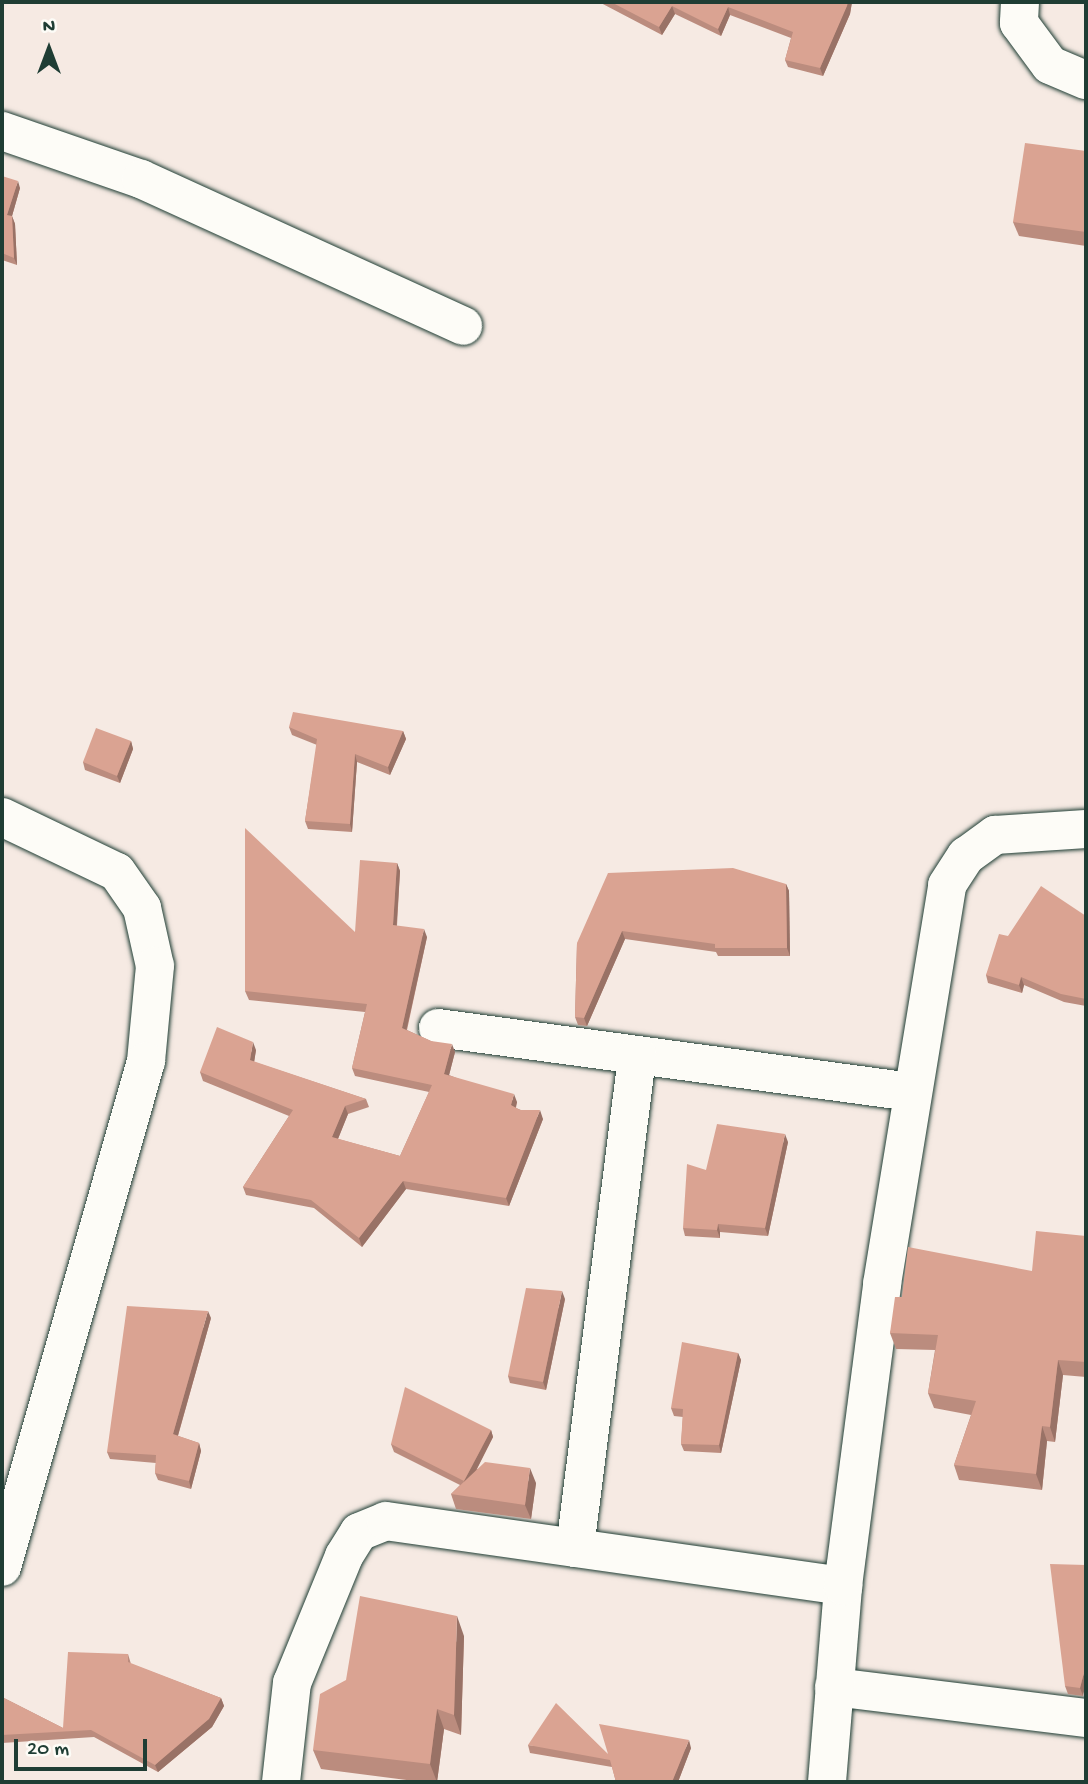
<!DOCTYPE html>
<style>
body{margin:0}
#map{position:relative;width:1088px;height:1784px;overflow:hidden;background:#f6eae3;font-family:"Gochi Hand",sans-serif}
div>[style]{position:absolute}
.roads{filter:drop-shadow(0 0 2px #1f3d34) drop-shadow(0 0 2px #1f3d34)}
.minor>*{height:38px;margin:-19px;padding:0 19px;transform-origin:19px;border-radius:19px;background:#fdfcf7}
.wall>*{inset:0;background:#bb8c7e}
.shaded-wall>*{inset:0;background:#997266}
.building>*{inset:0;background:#daa392}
span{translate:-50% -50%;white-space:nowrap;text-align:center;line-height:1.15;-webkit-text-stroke:5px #fdfcf7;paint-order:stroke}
.frame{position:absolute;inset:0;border:4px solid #1f3d34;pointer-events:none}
.north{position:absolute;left:14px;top:14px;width:70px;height:70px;-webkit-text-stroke:5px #fdfcf7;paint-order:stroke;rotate:0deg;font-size:19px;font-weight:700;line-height:28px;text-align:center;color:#1f3d34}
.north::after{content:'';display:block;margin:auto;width:24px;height:32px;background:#1f3d34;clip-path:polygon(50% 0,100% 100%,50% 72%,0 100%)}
.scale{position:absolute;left:14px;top:1739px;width:133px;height:32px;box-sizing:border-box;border:4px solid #1f3d34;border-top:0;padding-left:9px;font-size:21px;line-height:24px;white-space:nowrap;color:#1f3d34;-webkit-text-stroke:5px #fdfcf7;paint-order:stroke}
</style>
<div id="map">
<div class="roads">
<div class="minor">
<div style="left:1020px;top:2px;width:21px;rotate:93deg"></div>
<div style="left:1019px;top:23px;width:52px;rotate:53.6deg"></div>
<div style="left:1050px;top:65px;width:39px;rotate:23deg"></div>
<div style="left:2px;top:131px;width:147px;rotate:19.1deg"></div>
<div style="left:141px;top:179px;width:354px;rotate:24.5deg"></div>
<div style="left:2px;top:817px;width:127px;rotate:25.6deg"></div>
<div style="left:117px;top:872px;width:44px;rotate:55.2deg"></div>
<div style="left:142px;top:908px;width:59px;rotate:77.4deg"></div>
<div style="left:155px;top:966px;width:95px;rotate:95.4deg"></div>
<div style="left:146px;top:1061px;width:526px;rotate:105.89deg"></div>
<div style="left:438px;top:1028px;width:479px;rotate:7.7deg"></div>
<div style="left:575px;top:1548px;width:497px;rotate:-82.8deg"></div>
<div style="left:834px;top:1687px;width:254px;rotate:7deg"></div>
<div style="left:281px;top:1782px;width:100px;rotate:-83.7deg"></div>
<div style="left:292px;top:1683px;width:137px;rotate:-67.7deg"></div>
<div style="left:344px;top:1556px;width:28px;rotate:-58deg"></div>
<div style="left:359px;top:1532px;width:29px;rotate:-22deg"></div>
<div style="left:386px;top:1521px;width:462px;rotate:8.1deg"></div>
<div style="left:827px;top:1782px;width:197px;rotate:-85.3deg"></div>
<div style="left:843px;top:1586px;width:305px;rotate:-82.6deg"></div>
<div style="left:882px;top:1284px;width:404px;rotate:-80.7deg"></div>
<div style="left:947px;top:885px;width:35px;rotate:-57deg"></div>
<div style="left:966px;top:856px;width:36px;rotate:-36deg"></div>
<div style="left:995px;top:835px;width:91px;rotate:-3.8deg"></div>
</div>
</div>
<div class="wall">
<div style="clip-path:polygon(599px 2px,852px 2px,850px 14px,823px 76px,788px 67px,785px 60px,791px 38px,730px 15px,721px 36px,675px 14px,662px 35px)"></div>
<div style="clip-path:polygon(1086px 151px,1086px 246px,1019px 236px,1013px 222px)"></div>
<div style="clip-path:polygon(2px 176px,20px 188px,12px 216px,15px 224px,17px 265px,2px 260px)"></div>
<div style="clip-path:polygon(289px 727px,403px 731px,406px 739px,390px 775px,357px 762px,352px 832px,308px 829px,305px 821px,317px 745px,292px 735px)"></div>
<div style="clip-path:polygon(131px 741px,133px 749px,120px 783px,85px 770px,83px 762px)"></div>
<div style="clip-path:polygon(397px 863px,400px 871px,397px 926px,427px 937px,407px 1030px,455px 1052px,449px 1075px,517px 1102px,516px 1108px,543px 1119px,509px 1206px,406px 1189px,362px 1247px,314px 1208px,246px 1195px,243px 1187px,289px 1116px,203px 1081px,200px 1072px,256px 1050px,254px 1062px,366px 1099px,369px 1107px,348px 1114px,338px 1139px,400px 1156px,429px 1092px,355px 1076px,352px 1068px,365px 1012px,249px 1000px,245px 991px,355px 932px)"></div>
<div style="clip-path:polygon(786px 884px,789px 891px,790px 956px,718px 956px,716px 952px,625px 939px,587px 1026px,578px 1025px,575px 1017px,577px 943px)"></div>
<div style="clip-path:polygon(1086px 916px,1086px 1006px,1064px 1002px,1024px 985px,1022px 993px,988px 983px,986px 975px,1008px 936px)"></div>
<div style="clip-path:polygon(788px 1142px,768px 1236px,720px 1232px,720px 1238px,685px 1236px,683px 1228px,706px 1170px)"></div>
<div style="clip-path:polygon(1086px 1236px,1086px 1377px,1063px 1375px,1055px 1442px,1047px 1441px,1042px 1490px,959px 1480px,954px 1465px,971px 1415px,934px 1408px,928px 1393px,935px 1350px,896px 1349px,890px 1333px,902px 1297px,1032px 1271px)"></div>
<div style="clip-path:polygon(565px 1299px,546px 1390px,510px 1383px,508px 1376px)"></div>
<div style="clip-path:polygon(211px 1318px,178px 1436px,199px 1443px,201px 1451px,191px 1489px,158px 1480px,155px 1473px,156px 1463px,110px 1459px,107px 1452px)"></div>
<div style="clip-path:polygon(738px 1353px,741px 1360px,721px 1453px,684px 1451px,681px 1444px,683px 1417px,674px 1416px,671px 1408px)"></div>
<div style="clip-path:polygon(491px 1430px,493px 1437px,477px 1469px,536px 1483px,531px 1519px,456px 1509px,451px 1494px,460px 1485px,394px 1452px,391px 1444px)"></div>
<div style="clip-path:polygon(1086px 1565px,1083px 1696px,1068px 1694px,1065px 1686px)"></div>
<div style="clip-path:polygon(464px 1636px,461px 1735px,444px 1729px,437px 1782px,422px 1782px,321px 1769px,313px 1750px)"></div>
<div style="clip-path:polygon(128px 1654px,131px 1664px,221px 1698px,224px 1706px,212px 1727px,158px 1772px,94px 1737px,2px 1743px,2px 1697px,63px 1728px)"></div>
<div style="clip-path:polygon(528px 1745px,608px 1754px,691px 1748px,678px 1782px,616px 1782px,612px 1767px,530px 1753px)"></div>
</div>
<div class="shaded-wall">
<div style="clip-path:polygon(848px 2px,852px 2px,850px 14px,823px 76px,820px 68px)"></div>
<div style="clip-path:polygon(672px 6px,675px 14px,662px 35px,659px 27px)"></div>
<div style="clip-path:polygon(728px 7px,730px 15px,721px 36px,718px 29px)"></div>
<div style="clip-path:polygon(18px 181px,20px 188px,10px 223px,7px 215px)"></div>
<div style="clip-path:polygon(12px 216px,15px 224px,17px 265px,14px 258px)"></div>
<div style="clip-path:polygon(403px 731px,406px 739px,390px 775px,388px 767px)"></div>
<div style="clip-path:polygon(131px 741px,133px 749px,120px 783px,117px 776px)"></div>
<div style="clip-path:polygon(355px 754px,357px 762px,352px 832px,350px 824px)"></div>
<div style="clip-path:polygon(397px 863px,400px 871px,396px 934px,393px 925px)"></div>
<div style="clip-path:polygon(786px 884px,789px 891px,790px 956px,787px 948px)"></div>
<div style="clip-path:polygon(424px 929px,427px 937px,405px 1036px,402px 1028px)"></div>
<div style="clip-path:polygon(622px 931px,625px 939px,587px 1026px,584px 1018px)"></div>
<div style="clip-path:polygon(1021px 977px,1024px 985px,1022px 993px,1019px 985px)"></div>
<div style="clip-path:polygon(253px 1042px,256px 1050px,253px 1069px,250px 1060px)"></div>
<div style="clip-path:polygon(452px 1044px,455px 1052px,447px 1083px,444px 1074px)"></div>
<div style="clip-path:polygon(514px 1094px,517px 1102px,514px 1113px,511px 1105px)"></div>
<div style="clip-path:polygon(345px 1106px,348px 1114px,335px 1146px,332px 1137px)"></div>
<div style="clip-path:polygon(540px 1110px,543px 1119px,509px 1206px,506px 1198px)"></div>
<div style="clip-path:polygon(785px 1134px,788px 1142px,768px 1236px,765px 1228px)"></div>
<div style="clip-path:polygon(403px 1181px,406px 1189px,362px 1247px,359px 1238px)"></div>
<div style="clip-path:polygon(718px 1224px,720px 1232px,720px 1238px,717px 1230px)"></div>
<div style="clip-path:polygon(562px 1291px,565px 1299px,546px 1390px,543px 1382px)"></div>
<div style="clip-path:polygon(208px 1311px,211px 1318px,176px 1442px,173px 1434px)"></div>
<div style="clip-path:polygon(738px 1353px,741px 1360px,721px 1453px,719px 1445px)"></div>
<div style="clip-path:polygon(1058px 1360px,1063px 1375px,1055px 1442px,1050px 1427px)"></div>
<div style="clip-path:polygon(1042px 1426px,1047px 1441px,1042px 1490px,1036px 1474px)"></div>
<div style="clip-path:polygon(491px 1430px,493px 1437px,467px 1488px,464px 1481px)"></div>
<div style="clip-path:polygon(199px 1443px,201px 1451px,191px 1489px,189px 1481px)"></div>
<div style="clip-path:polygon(530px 1468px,536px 1483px,531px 1519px,525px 1505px)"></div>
<div style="clip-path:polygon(457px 1616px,464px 1636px,461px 1735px,454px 1715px)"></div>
<div style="clip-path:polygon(1086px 1665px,1086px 1683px,1083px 1696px,1080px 1688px)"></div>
<div style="clip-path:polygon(221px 1698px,224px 1706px,212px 1727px,158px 1772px,155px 1765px)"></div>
<div style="clip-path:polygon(437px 1709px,444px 1729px,437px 1782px,430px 1764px)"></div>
<div style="clip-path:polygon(689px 1740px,691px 1748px,678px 1782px,672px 1782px)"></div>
</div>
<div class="building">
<div style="clip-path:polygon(611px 2px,848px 2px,847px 6px,820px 68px,785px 60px,793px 32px,728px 7px,718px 29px,672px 6px,659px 27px)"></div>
<div style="clip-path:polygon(1025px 143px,1086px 151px,1086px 232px,1013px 222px)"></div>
<div style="clip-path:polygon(2px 176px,18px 181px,7px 215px,12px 216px,14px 258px,2px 253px)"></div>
<div style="clip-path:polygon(293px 712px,403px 731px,388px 767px,355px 754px,350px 824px,305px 821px,317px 739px,289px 727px)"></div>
<div style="clip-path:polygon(96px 728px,131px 741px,117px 776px,83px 762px)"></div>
<div style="clip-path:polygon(245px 828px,355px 932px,360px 860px,397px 863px,393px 925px,424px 929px,402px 1028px,431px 1041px,452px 1044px,444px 1074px,514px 1094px,511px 1105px,520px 1110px,540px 1110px,506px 1198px,403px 1181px,359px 1238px,311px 1200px,243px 1187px,293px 1110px,200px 1072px,217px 1027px,253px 1042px,250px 1060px,366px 1099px,345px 1106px,332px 1137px,400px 1156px,432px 1085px,352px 1068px,367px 1004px,245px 991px)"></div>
<div style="clip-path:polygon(733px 868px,786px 884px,787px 948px,715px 948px,715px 944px,622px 931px,584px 1018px,575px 1017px,577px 943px,608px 873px)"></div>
<div style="clip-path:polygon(1041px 886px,1086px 916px,1086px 999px,1061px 994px,1021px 977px,1019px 985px,986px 975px,999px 934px,1008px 936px)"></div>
<div style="clip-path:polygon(717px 1124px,785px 1134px,765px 1228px,718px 1224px,717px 1230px,683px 1228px,687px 1164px,706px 1170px)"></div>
<div style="clip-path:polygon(1036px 1231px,1086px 1236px,1086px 1362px,1058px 1360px,1050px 1427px,1042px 1426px,1036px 1474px,954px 1465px,976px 1401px,928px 1393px,938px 1335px,890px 1333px,895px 1297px,902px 1297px,908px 1247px,1032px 1271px)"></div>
<div style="clip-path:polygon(526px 1288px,562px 1291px,543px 1382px,508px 1376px)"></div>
<div style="clip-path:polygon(127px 1306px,208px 1311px,173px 1434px,199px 1443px,189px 1481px,155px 1473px,156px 1455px,107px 1452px)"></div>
<div style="clip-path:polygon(682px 1342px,738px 1353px,719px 1445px,681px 1444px,683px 1409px,671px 1408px)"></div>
<div style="clip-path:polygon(405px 1387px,491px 1430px,464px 1481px,391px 1444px)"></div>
<div style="clip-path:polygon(485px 1462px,530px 1468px,525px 1505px,451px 1494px)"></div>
<div style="clip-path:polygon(1050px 1564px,1086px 1565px,1086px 1665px,1080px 1688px,1065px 1686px)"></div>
<div style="clip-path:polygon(360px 1596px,457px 1616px,454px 1715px,437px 1709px,430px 1764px,313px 1750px,320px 1694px,346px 1680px)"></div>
<div style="clip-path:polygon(68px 1652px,128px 1654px,128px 1662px,221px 1698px,209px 1719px,155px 1765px,91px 1730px,2px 1735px,2px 1697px,63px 1728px)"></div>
<div style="clip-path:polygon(556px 1703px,608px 1754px,599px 1724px,689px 1740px,672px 1782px,616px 1782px,610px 1760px,528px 1745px)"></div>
</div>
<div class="frame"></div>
<div class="north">N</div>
<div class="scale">20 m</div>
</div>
